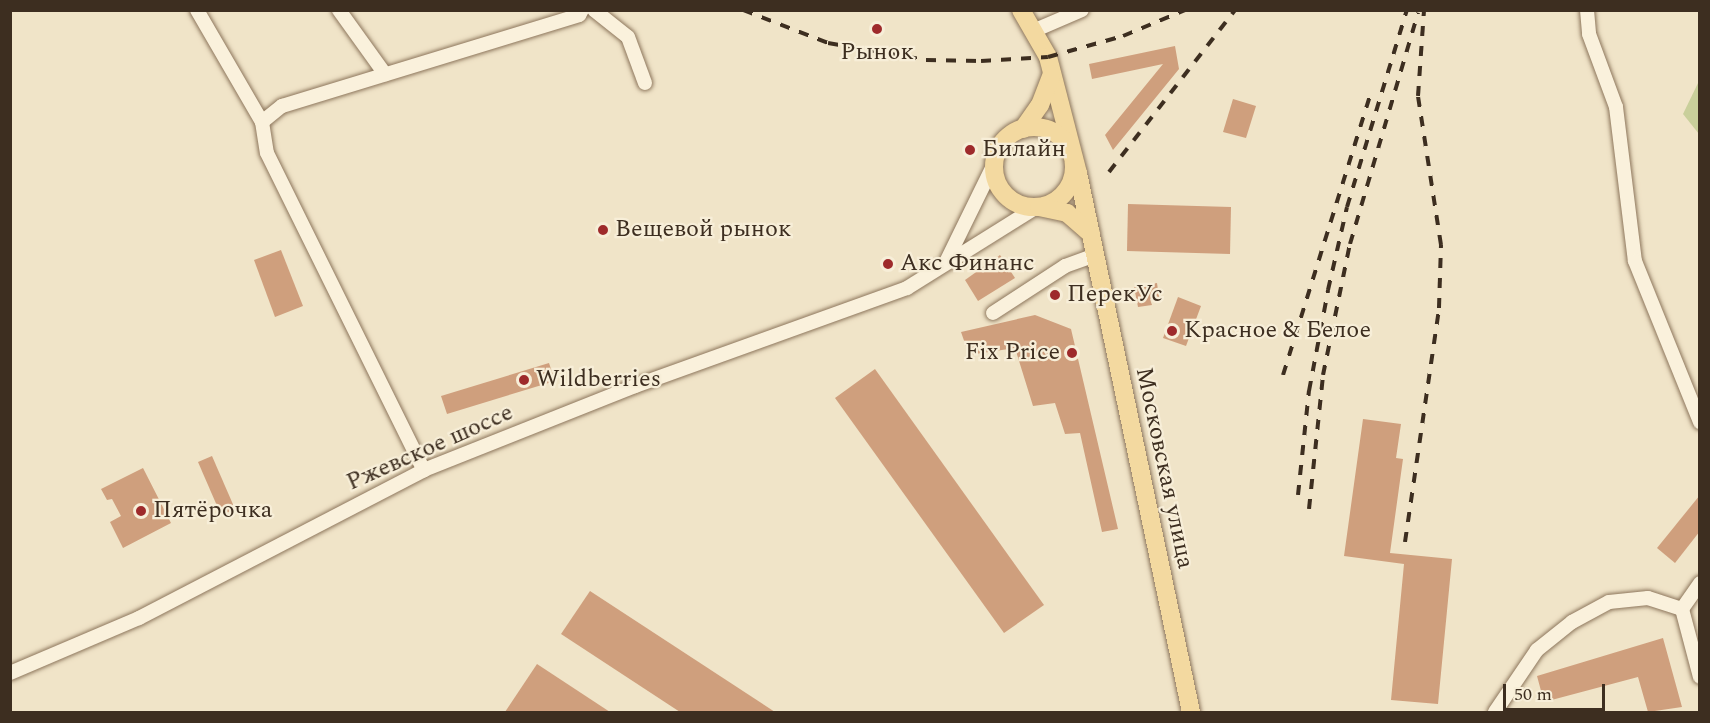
<!DOCTYPE html>
<meta charset="utf-8">
<style>
body{margin:0}
#map{position:relative;width:1710px;height:723px;overflow:hidden;background:#f0e4c8;font-family:Spectral,serif}
div>[style]{position:absolute}
.green>*{inset:0;background:#c9cf9b}
.building>*{inset:0;background:#cf9f7d}
.roads{filter:drop-shadow(0 0 2px #8d765c) drop-shadow(0 0 2px #8d765c)}
.minor>*{height:14px;margin:-7px;padding:0 7px;transform-origin:7px;border-radius:7px;background:#faf1dc}
.major>*{height:18px;margin:-9px;padding:0 9px;transform-origin:9px;border-radius:9px;background:#f3d9a0}
.major>.ring{margin:-9px;padding:0;box-sizing:content-box;background:none;border:18px solid #f3d9a0;border-radius:50%}
.rail>*{height:4px;margin-top:-2px;transform-origin:0;background:repeating-linear-gradient(90deg,#3d2e20 0 10px,transparent 0 20px)}
.dots>*{width:16px;height:16px;translate:-50% -50%;box-sizing:border-box;border:3px solid #f7eed8;border-radius:50%}
span{translate:-50% -50%;white-space:nowrap;text-align:center;line-height:1.15;-webkit-text-stroke:4.5px #f7eed8;paint-order:stroke}
.poi-label{font-size:24px;color:#3d2e20}
.left{translate:0 -50%;text-align:left}
.right{translate:-100% -50%;text-align:right}
.street-label{font-size:24px;color:#3d2e20}
.frame{position:absolute;inset:0;border:12px solid #3d2e20;pointer-events:none}
.scale{position:absolute;left:1503px;top:684px;width:102px;height:27px;box-sizing:border-box;border:3px solid #3d2e20;border-top:0;padding-left:8px;font-size:18px;line-height:21px;white-space:nowrap;color:#3d2e20;-webkit-text-stroke:4px #f7eed8;paint-order:stroke}
</style>
<div id="map">
<div class="green">
<div style="clip-path:polygon(1699px 81px,1699px 134px,1683px 114px)"></div>
</div>
<div class="building">
<div style="clip-path:polygon(1175px 46px,1179px 69px,1113px 150px,1105px 135px,1163px 64px,1092px 79px,1089px 64px)"></div>
<div style="clip-path:polygon(1233px 99px,1256px 106px,1246px 138px,1223px 132px)"></div>
<div style="clip-path:polygon(1128px 204px,1231px 207px,1230px 254px,1127px 251px)"></div>
<div style="clip-path:polygon(281px 250px,303px 306px,275px 317px,254px 260px)"></div>
<div style="clip-path:polygon(1000px 255px,1015px 278px,978px 301px,965px 280px)"></div>
<div style="clip-path:polygon(1157px 283px,1159px 297px,1150px 299px,1152px 305px,1138px 307px,1134px 287px)"></div>
<div style="clip-path:polygon(1178px 297px,1201px 306px,1186px 346px,1163px 338px)"></div>
<div style="clip-path:polygon(1035px 315px,1071px 329px,1118px 529px,1102px 532px,1080px 433px,1065px 434px,1055px 403px,1033px 406px,1015px 348px,969px 355px,961px 332px)"></div>
<div style="clip-path:polygon(549px 363px,555px 381px,447px 414px,441px 396px)"></div>
<div style="clip-path:polygon(875px 369px,1044px 605px,1004px 633px,835px 398px)"></div>
<div style="clip-path:polygon(1363px 419px,1401px 424px,1396px 458px,1403px 459px,1390px 553px,1452px 559px,1438px 704px,1391px 700px,1404px 564px,1344px 556px)"></div>
<div style="clip-path:polygon(212px 456px,235px 509px,221px 515px,198px 462px)"></div>
<div style="clip-path:polygon(143px 468px,171px 523px,123px 548px,110px 522px,121px 516px,112px 499px,107px 500px,101px 489px)"></div>
<div style="clip-path:polygon(1700px 495px,1700px 531px,1675px 563px,1657px 548px)"></div>
<div style="clip-path:polygon(590px 591px,775px 712px,680px 712px,561px 634px)"></div>
<div style="clip-path:polygon(1663px 638px,1682px 707px,1648px 712px,1638px 677px,1544px 702px,1537px 676px)"></div>
<div style="clip-path:polygon(537px 664px,610px 712px,505px 712px)"></div>
</div>
<div class="roads">
<div class="minor">
<div style="left:197px;top:10px;width:129px;rotate:59.9deg"></div>
<div style="left:262px;top:122px;width:31px;rotate:81deg"></div>
<div style="left:267px;top:153px;width:354px;rotate:63.7deg"></div>
<div style="left:339px;top:10px;width:79px;rotate:54.3deg"></div>
<div style="left:594px;top:10px;width:43px;rotate:38.5deg"></div>
<div style="left:628px;top:37px;width:49px;rotate:69.7deg"></div>
<div style="left:1587px;top:10px;width:24px;rotate:85deg"></div>
<div style="left:1589px;top:34px;width:78px;rotate:69.7deg"></div>
<div style="left:1616px;top:107px;width:155px;rotate:83deg"></div>
<div style="left:1635px;top:261px;width:174px;rotate:68deg"></div>
<div style="left:1033px;top:31px;width:53px;rotate:-23.2deg"></div>
<div style="left:262px;top:122px;width:26px;rotate:-39deg"></div>
<div style="left:282px;top:106px;width:311px;rotate:-17deg"></div>
<div style="left:579px;top:15px;width:6px;rotate:-59deg"></div>
<div style="left:947px;top:260px;width:107px;rotate:-63.9deg"></div>
<div style="left:993px;top:313px;width:86px;rotate:-33.1deg"></div>
<div style="left:1065px;top:266px;width:32px;rotate:-20deg"></div>
<div style="left:1682px;top:609px;width:70px;rotate:75.2deg"></div>
<div style="left:10px;top:673px;width:140px;rotate:-23.1deg"></div>
<div style="left:139px;top:618px;width:321px;rotate:-27.4deg"></div>
<div style="left:424px;top:470px;width:227px;rotate:-21.7deg"></div>
<div style="left:635px;top:386px;width:289px;rotate:-19.8deg"></div>
<div style="left:907px;top:288px;width:151px;rotate:-32deg"></div>
<div style="left:1495px;top:712px;width:75px;rotate:-55.9deg"></div>
<div style="left:1537px;top:650px;width:45px;rotate:-38.7deg"></div>
<div style="left:1572px;top:622px;width:42px;rotate:-28.4deg"></div>
<div style="left:1609px;top:602px;width:39px;rotate:-6deg"></div>
<div style="left:1648px;top:598px;width:36px;rotate:18deg"></div>
<div style="left:1682px;top:609px;width:32px;rotate:-55deg"></div>
</div>
<div class="major">
<div style="left:1021px;top:10px;width:54px;rotate:60.1deg"></div>
<div style="left:1048px;top:57px;width:120px;rotate:75.5deg"></div>
<div style="left:1078px;top:173px;width:551px;rotate:78.16deg"></div>
<div class="ring" style="left:994px;top:127px;width:62px;height:62px"></div>
<div style="left:1023px;top:129px;width:29px;rotate:-55deg"></div>
<div style="left:1040px;top:105px;width:33px;rotate:-69deg"></div>
<div style="left:1039px;top:207px;width:29px;rotate:12deg"></div>
<div style="left:1067px;top:213px;width:32px;rotate:41deg"></div>
</div>
</div>
<div class="rail">
<div style="left:743px;top:10px;width:91px;rotate:21.2deg"></div>
<div style="left:828px;top:43px;width:99px;rotate:9.8deg"></div>
<div style="left:926px;top:60px;width:55px;rotate:1deg"></div>
<div style="left:981px;top:61px;width:67px;rotate:-3.4deg"></div>
<div style="left:1048px;top:57px;width:78px;rotate:-15.6deg"></div>
<div style="left:1123px;top:36px;width:67px;rotate:-22.8deg"></div>
<div style="left:1109px;top:172px;width:205px;rotate:-52.1deg"></div>
<div style="left:1283px;top:375px;width:296px;rotate:-72.7deg"></div>
<div style="left:1298px;top:495px;width:105px;rotate:-84deg"></div>
<div style="left:1309px;top:391px;width:103px;rotate:-79.3deg"></div>
<div style="left:1328px;top:290px;width:85px;rotate:-77.1deg"></div>
<div style="left:1347px;top:207px;width:206px;rotate:-73.1deg"></div>
<div style="left:1309px;top:509px;width:135px;rotate:-84deg"></div>
<div style="left:1323px;top:375px;width:134px;rotate:-78.4deg"></div>
<div style="left:1350px;top:244px;width:241px;rotate:-73.6deg"></div>
<div style="left:1405px;top:542px;width:236px;rotate:-81.7deg"></div>
<div style="left:1439px;top:308px;width:63px;rotate:-88.2deg"></div>
<div style="left:1441px;top:245px;width:151px;rotate:-98.8deg"></div>
<div style="left:1418px;top:96px;width:86px;rotate:-86deg"></div>
</div>
<div class="dots">
<div style="left:877px;top:29px;background:#9e2a2b"></div>
<div style="left:970px;top:150px;background:#9e2a2b"></div>
<div style="left:603px;top:230px;background:#9e2a2b"></div>
<div style="left:888px;top:264px;background:#9e2a2b"></div>
<div style="left:1055px;top:295px;background:#9e2a2b"></div>
<div style="left:1172px;top:331px;background:#9e2a2b"></div>
<div style="left:1072px;top:353px;background:#9e2a2b"></div>
<div style="left:524px;top:380px;background:#9e2a2b"></div>
<div style="left:141px;top:511px;background:#9e2a2b"></div>
</div>
<div class="poi-label">
<span style="left:877px;top:53px">Рынок</span>
<span class="left" style="left:982px;top:150px">Билайн</span>
<span class="left" style="left:615px;top:230px">Вещевой рынок</span>
<span class="left" style="left:900px;top:264px">Акс Финанс</span>
<span class="left" style="left:1067px;top:295px">ПерекУс</span>
<span class="left" style="left:1184px;top:331px">Красное &amp; Белое</span>
<span class="right" style="left:1060px;top:353px">Fix Price</span>
<span class="left" style="left:536px;top:380px">Wildberries</span>
<span class="left" style="left:153px;top:511px">Пятёрочка</span>
</div>
<div class="street-label">
<span style="left:430px;top:448px;rotate:-24deg">Ржевское шоссе</span>
<span style="left:1164px;top:468px;rotate:78deg">Московская улица</span>
</div>
<div class="frame"></div>
<div class="scale">50 m</div>
</div>
